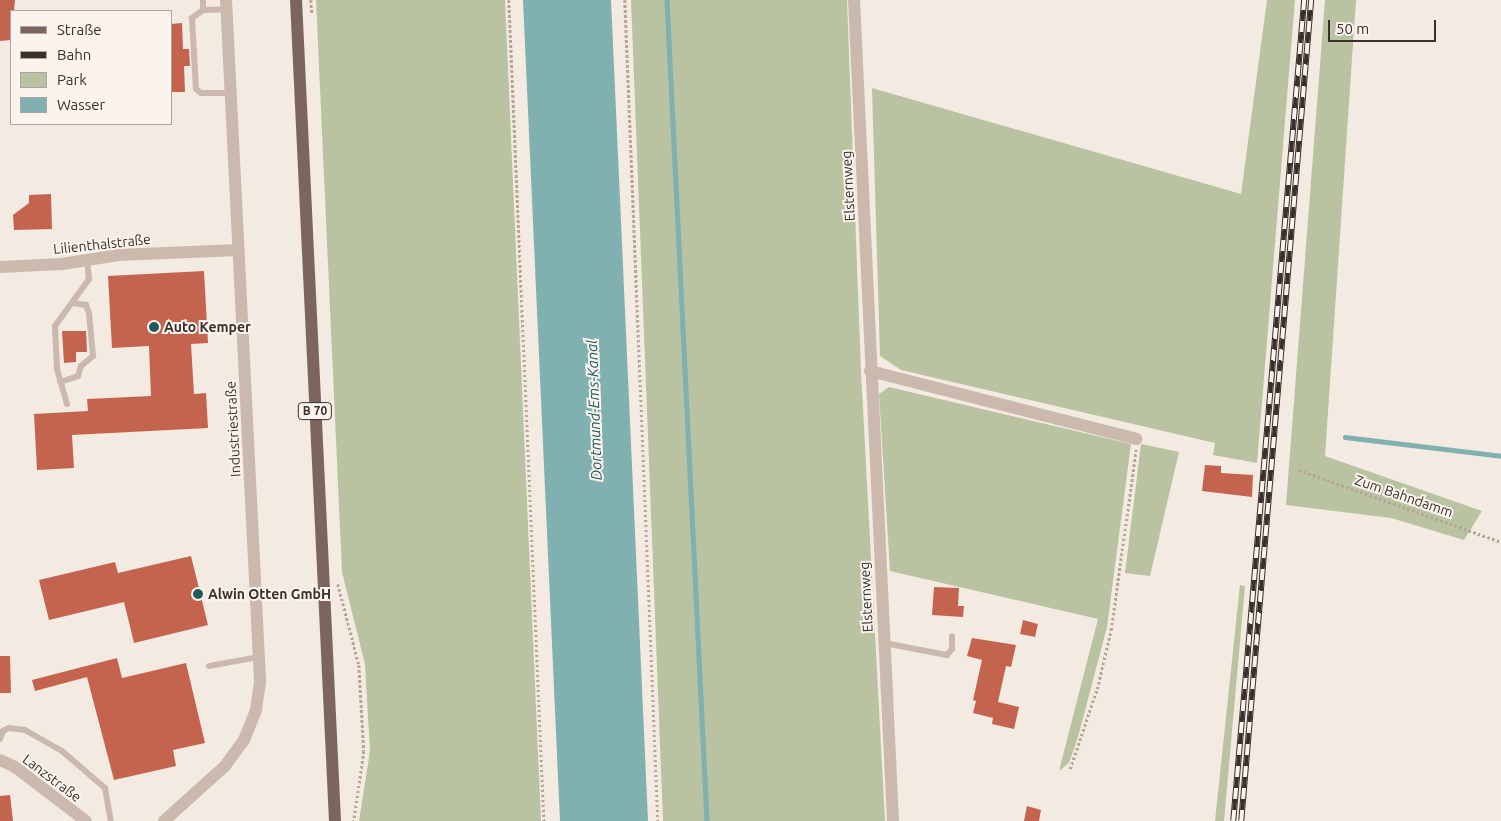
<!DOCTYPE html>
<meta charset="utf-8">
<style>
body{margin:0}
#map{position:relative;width:1501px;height:821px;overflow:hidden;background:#f3eae1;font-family:Ubuntu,sans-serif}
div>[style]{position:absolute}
.green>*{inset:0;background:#b9c3a1}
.water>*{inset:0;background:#80b0b0}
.stream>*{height:4.5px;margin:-2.25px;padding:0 2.25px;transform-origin:2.25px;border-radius:2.25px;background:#80b0b0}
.building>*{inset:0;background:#c4644f}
.path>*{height:2.5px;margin-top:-1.25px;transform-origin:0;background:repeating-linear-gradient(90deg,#b8a397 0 2.5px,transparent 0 5px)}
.lane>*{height:6px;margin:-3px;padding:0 3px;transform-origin:3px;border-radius:3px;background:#ccb9ad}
.street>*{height:12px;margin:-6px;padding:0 6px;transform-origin:6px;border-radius:6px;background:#ccb9ad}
.primary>*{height:12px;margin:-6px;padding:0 6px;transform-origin:6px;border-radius:6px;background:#7c655d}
.rail>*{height:5.5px;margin-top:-2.75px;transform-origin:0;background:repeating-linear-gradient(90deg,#fbf4ee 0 11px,#3a2f2b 0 22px);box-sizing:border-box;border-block:1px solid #3a2f2b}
.dots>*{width:14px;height:14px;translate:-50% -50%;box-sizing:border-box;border:2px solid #fbf4ee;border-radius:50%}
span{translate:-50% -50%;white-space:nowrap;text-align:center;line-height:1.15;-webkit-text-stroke:4px #fbf4ee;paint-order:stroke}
.shield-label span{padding:1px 4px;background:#fbf4ee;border:1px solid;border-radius:4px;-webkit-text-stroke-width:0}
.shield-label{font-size:12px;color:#3a2f2b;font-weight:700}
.street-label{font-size:14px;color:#3a2f2b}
.poi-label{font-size:14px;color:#3a2f2b;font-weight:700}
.left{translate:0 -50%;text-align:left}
.water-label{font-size:15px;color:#215b5c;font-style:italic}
.legend{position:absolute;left:10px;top:10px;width:162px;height:115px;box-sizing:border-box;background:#fbf4ee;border:1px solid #aea5a0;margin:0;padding:6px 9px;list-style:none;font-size:15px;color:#3a2f2b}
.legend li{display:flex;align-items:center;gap:10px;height:25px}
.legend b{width:25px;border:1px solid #aea5a0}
.scale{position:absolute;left:1328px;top:20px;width:108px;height:22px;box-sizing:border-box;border:2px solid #3a2f2b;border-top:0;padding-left:6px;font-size:15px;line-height:18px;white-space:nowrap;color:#3a2f2b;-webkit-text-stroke:4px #fbf4ee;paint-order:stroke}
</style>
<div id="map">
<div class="green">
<div style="clip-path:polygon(316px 0,505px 0,541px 821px,359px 821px,370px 751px,365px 664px,342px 572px)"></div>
<div style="clip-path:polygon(631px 0,847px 0,861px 371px,885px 821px,663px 821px)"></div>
<div style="clip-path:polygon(1267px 0,1295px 0,1257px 463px,1213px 455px,1215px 443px,901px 370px,880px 356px,872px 88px,1241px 194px)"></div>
<div style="clip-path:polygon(1325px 0,1356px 0,1325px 456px,1482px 511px,1464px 540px,1391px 518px,1286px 505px)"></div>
<div style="clip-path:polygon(889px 387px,1131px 444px,1107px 627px,1078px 737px,1069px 763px,1059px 771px,1098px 619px,890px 571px,879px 394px)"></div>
<div style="clip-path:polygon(1141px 444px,1179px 452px,1150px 576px,1125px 573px)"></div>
<div style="clip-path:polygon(1240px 585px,1245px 586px,1224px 821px,1215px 821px)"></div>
</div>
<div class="water">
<div style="clip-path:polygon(523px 0,611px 0,648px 821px,560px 821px)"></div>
</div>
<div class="stream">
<div style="left:667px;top:0;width:822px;rotate:87.21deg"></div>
<div style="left:1345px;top:437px;width:157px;rotate:6.9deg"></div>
</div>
<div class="building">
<div style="clip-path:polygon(0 0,15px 0,11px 40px,0 41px)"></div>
<div style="clip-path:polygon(182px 23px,183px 49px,189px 49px,190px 66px,184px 66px,185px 92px,171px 92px,171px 24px)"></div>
<div style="clip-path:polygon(51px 194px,52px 229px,14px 230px,13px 215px,29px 203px,29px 195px)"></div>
<div style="clip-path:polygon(204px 271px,208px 343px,191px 344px,194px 394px,206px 393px,208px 428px,72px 435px,74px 468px,37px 470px,34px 414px,88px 411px,87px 399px,151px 396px,149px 346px,112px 348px,108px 276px)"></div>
<div style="clip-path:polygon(62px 331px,86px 331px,87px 352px,76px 352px,76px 362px,64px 363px)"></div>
<div style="clip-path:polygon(1205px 465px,1221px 466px,1221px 473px,1253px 475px,1252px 497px,1202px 491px)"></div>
<div style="clip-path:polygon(191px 556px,208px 625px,134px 643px,124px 602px,49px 620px,39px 580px,115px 562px,118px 573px)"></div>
<div style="clip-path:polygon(934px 587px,959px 588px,958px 606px,964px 606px,963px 617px,932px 615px)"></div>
<div style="clip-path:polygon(1023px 620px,1038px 624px,1035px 637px,1020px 634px)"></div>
<div style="clip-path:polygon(972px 638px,1016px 645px,1011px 667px,1006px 666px,998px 702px,1019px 707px,1014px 729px,992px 724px,993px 718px,973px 713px,976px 701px,973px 700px,982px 660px,967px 656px)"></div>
<div style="clip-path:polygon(0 656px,10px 656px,11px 693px,0 693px)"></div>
<div style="clip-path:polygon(117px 658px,122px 678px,186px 663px,205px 743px,173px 750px,176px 766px,114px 780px,87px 677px,35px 691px,32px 680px)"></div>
<div style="clip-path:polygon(10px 795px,13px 821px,0 821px,0 796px)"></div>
<div style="clip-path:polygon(1027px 806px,1041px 810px,1039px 821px,1024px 821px)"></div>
</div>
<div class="path">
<div style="left:311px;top:0;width:14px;rotate:86deg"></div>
<div style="left:509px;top:0;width:822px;rotate:87.56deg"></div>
<div style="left:625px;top:0;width:822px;rotate:87.7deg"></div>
<div style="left:1299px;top:470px;width:214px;rotate:19.6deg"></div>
<div style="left:338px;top:584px;width:84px;rotate:75.5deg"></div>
<div style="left:359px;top:665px;width:86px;rotate:86.7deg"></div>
<div style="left:364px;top:751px;width:71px;rotate:98.1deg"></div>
<div style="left:1070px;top:769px;width:84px;rotate:-71.4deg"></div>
<div style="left:1097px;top:689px;width:61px;rotate:-76.7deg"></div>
<div style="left:1111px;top:630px;width:182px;rotate:-82.1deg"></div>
</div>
<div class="lane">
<div style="left:203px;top:0;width:10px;rotate:90deg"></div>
<div style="left:203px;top:10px;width:23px;rotate:-2deg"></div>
<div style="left:203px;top:10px;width:14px;rotate:144deg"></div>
<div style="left:192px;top:18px;width:71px;rotate:86.8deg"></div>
<div style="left:196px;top:89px;width:6px;rotate:39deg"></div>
<div style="left:201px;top:93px;width:29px"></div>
<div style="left:60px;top:382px;width:19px;rotate:-18deg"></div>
<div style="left:78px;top:376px;width:10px;rotate:-73deg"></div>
<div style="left:81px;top:366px;width:16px;rotate:-40deg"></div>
<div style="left:93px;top:356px;width:43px;rotate:-95.3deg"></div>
<div style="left:89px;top:313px;width:9px;rotate:-111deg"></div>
<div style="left:86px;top:305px;width:14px;rotate:-172deg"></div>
<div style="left:67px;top:404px;width:37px;rotate:-106deg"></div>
<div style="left:57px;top:368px;width:42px;rotate:-92.7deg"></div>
<div style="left:55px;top:326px;width:58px;rotate:-54.1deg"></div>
<div style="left:89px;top:279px;width:19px;rotate:-96deg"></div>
<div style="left:884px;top:643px;width:64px;rotate:10.8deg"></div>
<div style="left:947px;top:655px;width:8px;rotate:-50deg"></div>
<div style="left:952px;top:649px;width:13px;rotate:-90deg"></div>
<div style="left:209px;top:666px;width:51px;rotate:-10.2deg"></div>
<div style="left:0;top:739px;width:9px;rotate:-69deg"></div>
<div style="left:3px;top:731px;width:7px;rotate:-27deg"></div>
<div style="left:9px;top:728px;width:16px;rotate:7deg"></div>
<div style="left:25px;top:730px;width:43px;rotate:29.6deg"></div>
<div style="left:62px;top:751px;width:57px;rotate:40.7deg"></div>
<div style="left:105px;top:788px;width:34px;rotate:80deg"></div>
</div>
<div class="street">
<div style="left:854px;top:0;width:822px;rotate:87.28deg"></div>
<div style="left:0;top:267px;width:62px;rotate:-2.8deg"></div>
<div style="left:62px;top:264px;width:57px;rotate:-9.1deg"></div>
<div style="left:118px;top:255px;width:120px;rotate:-2.4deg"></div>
<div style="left:870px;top:371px;width:275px;rotate:14.3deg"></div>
<div style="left:0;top:760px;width:17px;rotate:25deg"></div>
<div style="left:15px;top:767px;width:89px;rotate:37.3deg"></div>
<div style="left:164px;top:821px;width:82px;rotate:-42deg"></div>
<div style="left:225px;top:766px;width:32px;rotate:-54deg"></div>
<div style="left:244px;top:740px;width:32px;rotate:-68deg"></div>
<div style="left:256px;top:710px;width:30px;rotate:-82deg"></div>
<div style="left:260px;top:680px;width:681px;rotate:-92.86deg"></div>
</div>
<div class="primary">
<div style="left:296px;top:0;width:822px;rotate:87.28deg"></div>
</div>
<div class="rail">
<div style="left:1233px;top:821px;width:824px;rotate:-85.06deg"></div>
<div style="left:1241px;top:821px;width:824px;rotate:-85.13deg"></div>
</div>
<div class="dots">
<div style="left:154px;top:327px;background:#215b5c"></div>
<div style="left:198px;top:594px;background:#215b5c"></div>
</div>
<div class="shield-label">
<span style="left:315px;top:411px">B 70</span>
</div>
<div class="street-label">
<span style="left:848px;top:186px;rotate:-93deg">Elsternweg</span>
<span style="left:102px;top:244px;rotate:-6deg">Lilienthalstraße</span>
<span style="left:233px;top:429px;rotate:-93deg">Industriestraße</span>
<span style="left:1404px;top:496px;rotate:19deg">Zum Bahndamm</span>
<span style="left:866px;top:597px;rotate:-93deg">Elsternweg</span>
<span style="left:52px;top:778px;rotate:37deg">Lanzstraße</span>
</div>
<div class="poi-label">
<span class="left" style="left:164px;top:327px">Auto Kemper</span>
<span class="left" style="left:208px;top:594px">Alwin Otten GmbH</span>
</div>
<div class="water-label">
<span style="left:594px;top:410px;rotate:-92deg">Dortmund-Ems-Kanal</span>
</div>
<ul class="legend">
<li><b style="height:6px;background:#7c655d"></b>Straße</li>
<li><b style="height:6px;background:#3a2f2b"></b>Bahn</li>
<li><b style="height:14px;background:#b9c3a1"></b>Park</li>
<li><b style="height:14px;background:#80b0b0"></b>Wasser</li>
</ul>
<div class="scale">50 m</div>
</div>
